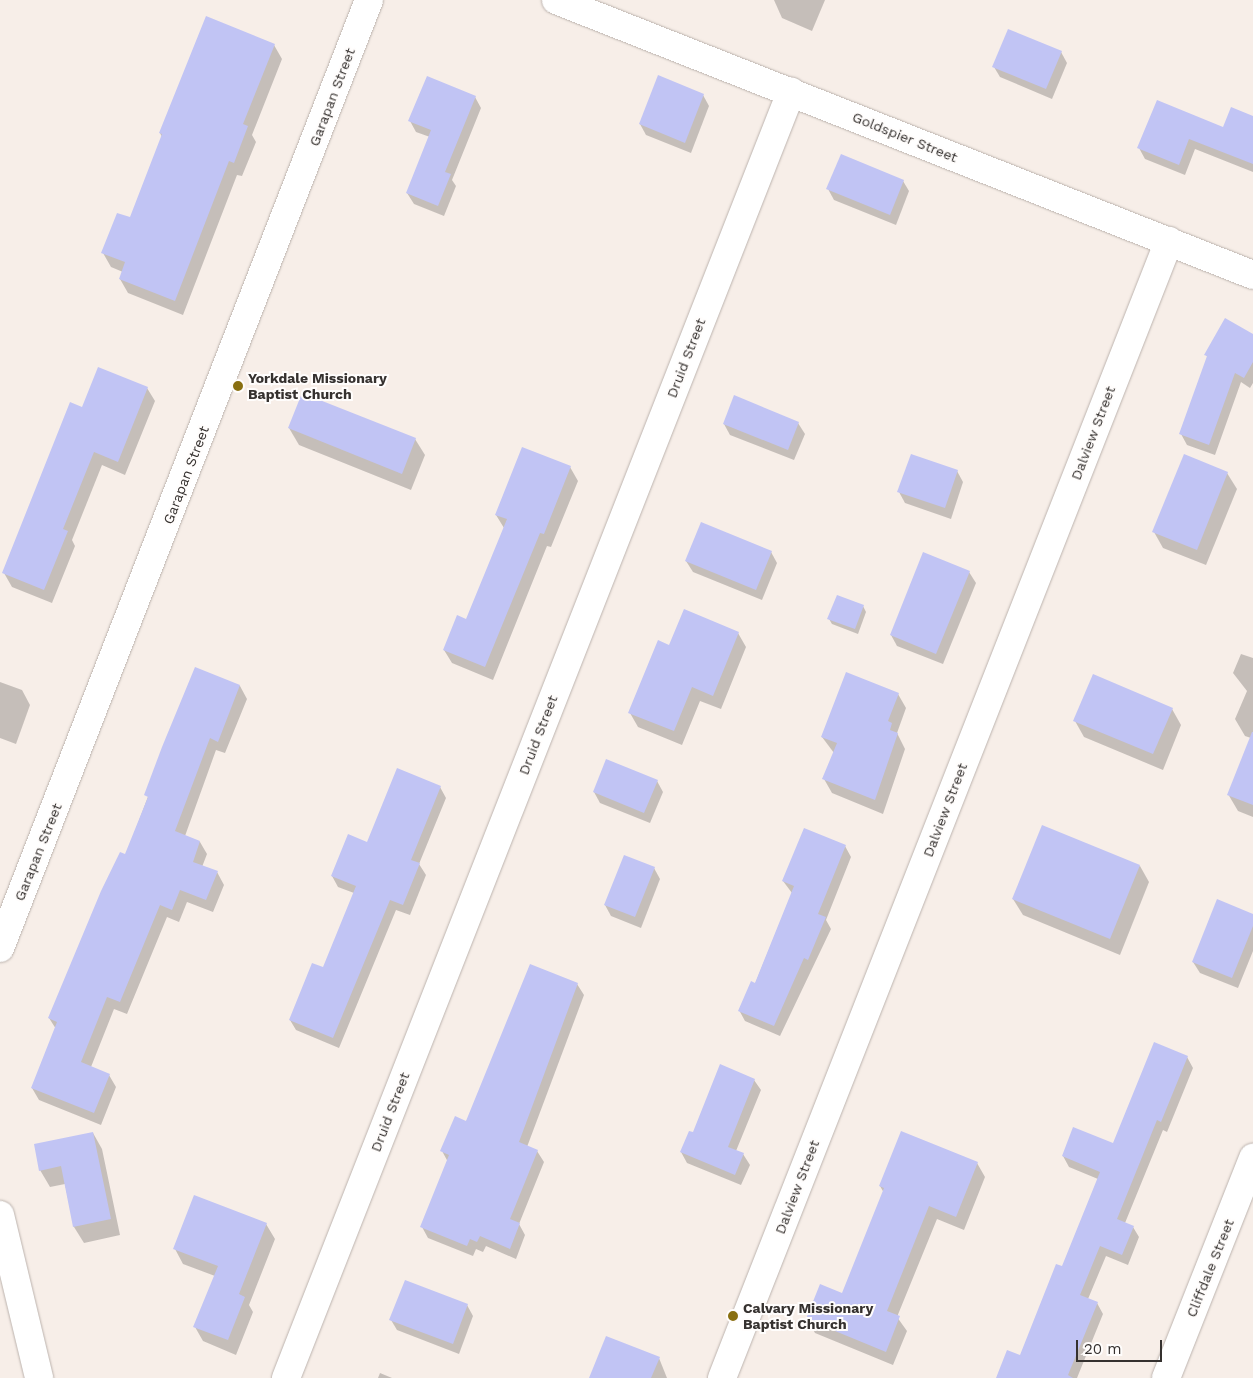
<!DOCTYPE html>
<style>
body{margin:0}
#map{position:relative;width:1253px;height:1378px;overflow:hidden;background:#f7eee8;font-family:"Work Sans",sans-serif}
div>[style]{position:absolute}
.shadow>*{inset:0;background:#0003}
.building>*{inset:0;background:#c1c4f4}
.roads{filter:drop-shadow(0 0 1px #bcb3ae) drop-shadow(0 0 1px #bcb3ae)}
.minor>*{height:28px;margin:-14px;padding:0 14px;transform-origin:14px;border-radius:14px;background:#fff}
.dots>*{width:14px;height:14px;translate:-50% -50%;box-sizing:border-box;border:2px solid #fffdfc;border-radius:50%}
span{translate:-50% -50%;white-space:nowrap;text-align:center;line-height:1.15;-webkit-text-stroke:4px #fffdfc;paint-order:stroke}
.street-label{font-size:14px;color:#35312f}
.poi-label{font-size:14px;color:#35312f;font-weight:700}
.left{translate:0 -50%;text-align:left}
.scale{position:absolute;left:1076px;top:1340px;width:86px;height:22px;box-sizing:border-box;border:2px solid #35312f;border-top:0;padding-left:6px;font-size:15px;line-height:18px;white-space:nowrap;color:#35312f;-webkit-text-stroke:4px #fffdfc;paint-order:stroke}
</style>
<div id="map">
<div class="shadow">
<div style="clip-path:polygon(774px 0,825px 0,812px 31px,782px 18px)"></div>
<div style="clip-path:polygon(274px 45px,282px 59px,252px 135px,256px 142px,242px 176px,237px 175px,183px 315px,128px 293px,120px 279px,123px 272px,111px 267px,103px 253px,130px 219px,162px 137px,160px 133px)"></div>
<div style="clip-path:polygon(1061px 52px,1067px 63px,1052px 99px,1000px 77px,994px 67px)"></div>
<div style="clip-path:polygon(703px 95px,709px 106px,691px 153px,646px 135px,640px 124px)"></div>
<div style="clip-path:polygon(475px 97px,481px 108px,452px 180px,456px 186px,444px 216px,414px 204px,407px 193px,430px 137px,416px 132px,410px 121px)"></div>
<div style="clip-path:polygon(1253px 117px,1253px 172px,1195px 149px,1185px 175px,1145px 159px,1139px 148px,1224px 129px)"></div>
<div style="clip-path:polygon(903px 181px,909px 191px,896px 225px,834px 200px,828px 189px)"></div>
<div style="clip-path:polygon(1253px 336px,1253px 383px,1250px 388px,1241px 382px,1215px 455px,1187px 445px,1181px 434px,1208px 358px,1206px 355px)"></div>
<div style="clip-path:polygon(147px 388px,155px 401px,125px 475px,102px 465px,72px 540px,75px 546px,52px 603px,12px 587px,4px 573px,83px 409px)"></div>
<div style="clip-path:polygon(798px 423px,805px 434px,794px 460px,730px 435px,724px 424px)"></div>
<div style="clip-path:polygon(289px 428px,415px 439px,425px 455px,411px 490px,299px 445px)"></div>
<div style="clip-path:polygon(570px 467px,578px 481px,551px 547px,547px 546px,493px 680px,452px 663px,444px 650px,467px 621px,504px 528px,496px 515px)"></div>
<div style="clip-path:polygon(957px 471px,963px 482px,951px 519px,905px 503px,899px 492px)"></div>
<div style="clip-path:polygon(1227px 473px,1237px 489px,1206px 565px,1163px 548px,1154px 532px)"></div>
<div style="clip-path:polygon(771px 552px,777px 563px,762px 600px,693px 572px,686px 561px)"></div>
<div style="clip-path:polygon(969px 572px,976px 583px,943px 664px,897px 646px,891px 635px)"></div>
<div style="clip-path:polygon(863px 606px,866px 612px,858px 634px,832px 624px,829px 619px)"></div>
<div style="clip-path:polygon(738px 633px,746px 647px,721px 709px,700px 701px,682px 745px,638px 727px,630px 713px,670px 646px)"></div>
<div style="clip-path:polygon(1241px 654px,1253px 658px,1253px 817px,1238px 811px,1228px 794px,1251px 738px,1245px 736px,1235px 719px,1247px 691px,1233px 673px)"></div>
<div style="clip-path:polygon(196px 669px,240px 686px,247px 699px,225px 753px,216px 750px,185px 836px,200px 842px,207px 854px,202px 867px,217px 872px,224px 885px,213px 912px,187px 902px,179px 922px,167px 917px,127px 1014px,114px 1009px,91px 1067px,109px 1075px,116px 1087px,101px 1125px,39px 1100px,32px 1088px,56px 1029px,49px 1018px,126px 855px)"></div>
<div style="clip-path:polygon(0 682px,22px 690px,30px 705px,16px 744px,0 738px)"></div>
<div style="clip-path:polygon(898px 694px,906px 708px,897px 733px,905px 749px,883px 814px,832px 793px,824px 779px,834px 753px,822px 737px)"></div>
<div style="clip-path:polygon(1172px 709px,1181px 725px,1163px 770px,1084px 737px,1075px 721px)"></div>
<div style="clip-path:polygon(607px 761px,657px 781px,663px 792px,650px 823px,600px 803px,594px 792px)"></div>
<div style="clip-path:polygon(440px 787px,446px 798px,419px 864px,426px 875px,410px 915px,396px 910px,339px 1048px,296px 1030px,290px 1020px,324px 969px,354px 893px,338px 887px,332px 876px)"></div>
<div style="clip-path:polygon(845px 846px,851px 857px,826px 920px,831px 929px,780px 1036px,745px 1021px,739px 1010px,755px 984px,792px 893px,783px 881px)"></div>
<div style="clip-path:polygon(1140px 866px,1149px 882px,1120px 955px,1023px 915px,1013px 899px)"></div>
<div style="clip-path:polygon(654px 868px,660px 879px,641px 928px,611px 916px,605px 905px)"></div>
<div style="clip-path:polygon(1253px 915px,1253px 951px,1238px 988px,1200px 973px,1193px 962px)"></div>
<div style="clip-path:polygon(577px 984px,584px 995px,527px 1147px,537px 1151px,544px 1162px,519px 1224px,525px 1235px,516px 1259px,486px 1246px,483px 1252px,476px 1249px,473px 1256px,428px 1238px,422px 1227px,448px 1162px,442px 1151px)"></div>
<div style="clip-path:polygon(1187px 1057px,1193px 1068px,1167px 1132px,1163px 1130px,1125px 1223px,1133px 1227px,1139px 1237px,1128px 1265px,1106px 1256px,1088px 1299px,1097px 1303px,1103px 1314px,1077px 1378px,997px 1378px,1020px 1357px,1062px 1268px,1098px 1179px,1069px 1167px,1063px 1156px,1114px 1145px)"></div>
<div style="clip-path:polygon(754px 1080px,761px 1090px,736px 1151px,743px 1154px,750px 1165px,741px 1185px,687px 1163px,681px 1152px,693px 1134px)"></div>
<div style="clip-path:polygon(93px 1133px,102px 1149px,120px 1235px,84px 1243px,74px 1227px,65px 1184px,50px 1187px,40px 1170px)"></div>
<div style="clip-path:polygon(977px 1163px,985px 1177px,964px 1230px,937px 1219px,897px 1317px,907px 1331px,893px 1365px,815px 1333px,807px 1319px,843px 1295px,884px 1193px,880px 1186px)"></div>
<div style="clip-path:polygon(266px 1224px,275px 1239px,249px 1305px,253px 1312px,236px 1355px,203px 1341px,195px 1327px,215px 1276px,183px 1264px,175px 1249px)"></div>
<div style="clip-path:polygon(467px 1305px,473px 1316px,459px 1354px,397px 1330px,391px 1320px)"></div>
<div style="clip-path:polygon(659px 1358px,667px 1378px,590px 1378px)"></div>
<div style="clip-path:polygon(380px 1373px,392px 1378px,378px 1378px)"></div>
</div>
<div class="building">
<div style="clip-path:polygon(206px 16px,275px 44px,243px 124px,248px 126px,234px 163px,229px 161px,175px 301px,119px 279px,125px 262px,101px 253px,117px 213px,130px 217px,162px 134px,159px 133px)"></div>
<div style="clip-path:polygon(1008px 29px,1062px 51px,1046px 89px,992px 67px)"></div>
<div style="clip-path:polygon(658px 75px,704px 94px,685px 143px,639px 124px)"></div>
<div style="clip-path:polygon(427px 76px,476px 96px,445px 172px,451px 174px,438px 206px,406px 193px,431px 130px,408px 121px)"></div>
<div style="clip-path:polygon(1157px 100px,1223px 127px,1231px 107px,1253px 116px,1253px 164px,1189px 139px,1179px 165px,1137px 148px)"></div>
<div style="clip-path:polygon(841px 154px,904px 180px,890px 215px,826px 189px)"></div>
<div style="clip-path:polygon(1225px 318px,1253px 334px,1253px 362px,1244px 378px,1235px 373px,1209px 445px,1179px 434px,1207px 356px,1204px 355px)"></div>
<div style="clip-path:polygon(98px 367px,148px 387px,118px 462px,94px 452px,63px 529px,68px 531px,44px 590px,2px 573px,70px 402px,82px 407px)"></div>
<div style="clip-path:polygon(302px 393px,416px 438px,402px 474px,288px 428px)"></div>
<div style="clip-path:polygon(734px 395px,799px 422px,788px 450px,723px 424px)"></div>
<div style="clip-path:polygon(522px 447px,571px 466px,544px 534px,540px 533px,485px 667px,443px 650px,457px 615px,466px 619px,507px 519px,495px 515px)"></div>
<div style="clip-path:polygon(911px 454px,958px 470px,945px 508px,897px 492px)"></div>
<div style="clip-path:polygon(1184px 454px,1228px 472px,1197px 550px,1152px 532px)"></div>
<div style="clip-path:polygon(701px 522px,772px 551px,756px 590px,685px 561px)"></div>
<div style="clip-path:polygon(923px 552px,970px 571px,936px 654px,890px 635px)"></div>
<div style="clip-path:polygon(837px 595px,864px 605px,855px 629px,827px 619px)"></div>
<div style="clip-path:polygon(684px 609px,739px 632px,713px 696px,692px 687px,674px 731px,628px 713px,658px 640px,669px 645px)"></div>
<div style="clip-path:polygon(195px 667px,240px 685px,218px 742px,210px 738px,175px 831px,200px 841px,193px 862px,218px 871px,206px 900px,180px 890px,172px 910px,160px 905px,120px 1002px,107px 997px,81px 1062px,110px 1074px,94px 1113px,31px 1088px,57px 1022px,48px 1018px,101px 891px,120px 852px,125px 854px,148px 797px,144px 795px,162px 747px)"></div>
<div style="clip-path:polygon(846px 672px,899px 693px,888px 721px,892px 723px,890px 730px,898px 733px,875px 800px,822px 779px,837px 743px,821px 737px)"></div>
<div style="clip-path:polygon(1093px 674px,1173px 708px,1153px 754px,1073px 721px)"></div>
<div style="clip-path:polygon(1252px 732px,1253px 732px,1253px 805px,1227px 795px)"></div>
<div style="clip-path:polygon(606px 759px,658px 780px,644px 813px,593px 792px)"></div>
<div style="clip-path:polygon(397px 768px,441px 786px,411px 860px,420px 863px,403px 905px,390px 900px,333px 1038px,289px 1020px,312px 963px,323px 967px,356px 886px,331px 876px,348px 834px,367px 842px)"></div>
<div style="clip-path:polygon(1042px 825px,1140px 865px,1110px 939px,1012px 899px)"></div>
<div style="clip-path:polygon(804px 828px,846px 845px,818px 914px,826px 917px,808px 960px,804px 958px,774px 1026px,738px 1011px,751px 981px,755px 983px,794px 886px,782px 881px)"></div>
<div style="clip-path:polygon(624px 855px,655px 867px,635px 917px,604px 905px)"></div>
<div style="clip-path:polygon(1217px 899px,1253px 914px,1253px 926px,1232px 978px,1192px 962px)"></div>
<div style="clip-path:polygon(530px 964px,578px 983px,519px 1142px,538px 1150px,510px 1219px,520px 1223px,510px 1249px,480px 1236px,477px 1242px,470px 1239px,467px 1246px,420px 1227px,449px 1155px,440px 1151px,455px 1116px,466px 1121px)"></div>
<div style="clip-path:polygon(1154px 1042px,1188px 1056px,1161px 1122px,1157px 1120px,1117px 1219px,1134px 1226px,1122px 1255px,1100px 1246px,1080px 1295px,1098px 1302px,1068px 1375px,1073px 1378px,996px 1378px,1007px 1350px,1020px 1355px,1056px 1264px,1062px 1266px,1100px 1172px,1062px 1156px,1073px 1127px,1113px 1143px)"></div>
<div style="clip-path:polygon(720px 1064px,755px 1079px,728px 1147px,744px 1153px,735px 1175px,680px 1152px,689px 1131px,693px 1132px)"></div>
<div style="clip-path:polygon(901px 1131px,978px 1162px,956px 1217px,929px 1206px,887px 1311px,900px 1316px,886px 1352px,806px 1319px,820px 1284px,842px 1293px,884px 1188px,879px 1186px)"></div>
<div style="clip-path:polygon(93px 1132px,111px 1219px,73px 1227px,61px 1166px,39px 1171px,34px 1144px)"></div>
<div style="clip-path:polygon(194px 1195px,267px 1223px,239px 1294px,245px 1297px,228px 1340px,193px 1327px,218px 1266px,173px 1249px)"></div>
<div style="clip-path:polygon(405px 1280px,468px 1304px,453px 1344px,389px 1320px)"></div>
<div style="clip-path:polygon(606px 1336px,660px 1357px,651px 1378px,589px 1378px)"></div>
</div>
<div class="roads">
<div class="minor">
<div style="left:556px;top:0;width:749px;rotate:21.53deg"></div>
<div style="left:0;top:948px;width:1017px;rotate:-68.73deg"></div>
<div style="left:0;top:1215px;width:168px;rotate:76.5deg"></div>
<div style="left:286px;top:1378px;width:1382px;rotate:-68.56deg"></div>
<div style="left:722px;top:1378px;width:1222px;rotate:-68.54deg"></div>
<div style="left:1166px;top:1378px;width:237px;rotate:-68.4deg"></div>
</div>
</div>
<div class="dots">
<div style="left:238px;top:386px;background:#896f10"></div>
<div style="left:733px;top:1316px;background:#896f10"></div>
</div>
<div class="street-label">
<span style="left:332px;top:97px;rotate:-69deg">Garapan Street</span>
<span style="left:905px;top:137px;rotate:22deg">Goldspier Street</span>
<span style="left:686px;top:358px;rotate:-69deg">Druid Street</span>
<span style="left:1093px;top:433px;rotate:-69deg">Dalview Street</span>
<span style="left:186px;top:475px;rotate:-69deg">Garapan Street</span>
<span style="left:538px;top:735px;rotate:-69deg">Druid Street</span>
<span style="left:945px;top:810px;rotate:-69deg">Dalview Street</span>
<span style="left:38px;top:852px;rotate:-68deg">Garapan Street</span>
<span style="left:390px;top:1112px;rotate:-69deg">Druid Street</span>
<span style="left:797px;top:1187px;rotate:-69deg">Dalview Street</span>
<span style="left:1210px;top:1268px;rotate:-68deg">Cliffdale Street</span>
</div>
<div class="poi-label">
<span class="left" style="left:248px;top:386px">Yorkdale Missionary<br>Baptist Church</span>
<span class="left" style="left:743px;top:1316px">Calvary Missionary<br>Baptist Church</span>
</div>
<div class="scale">20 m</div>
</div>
